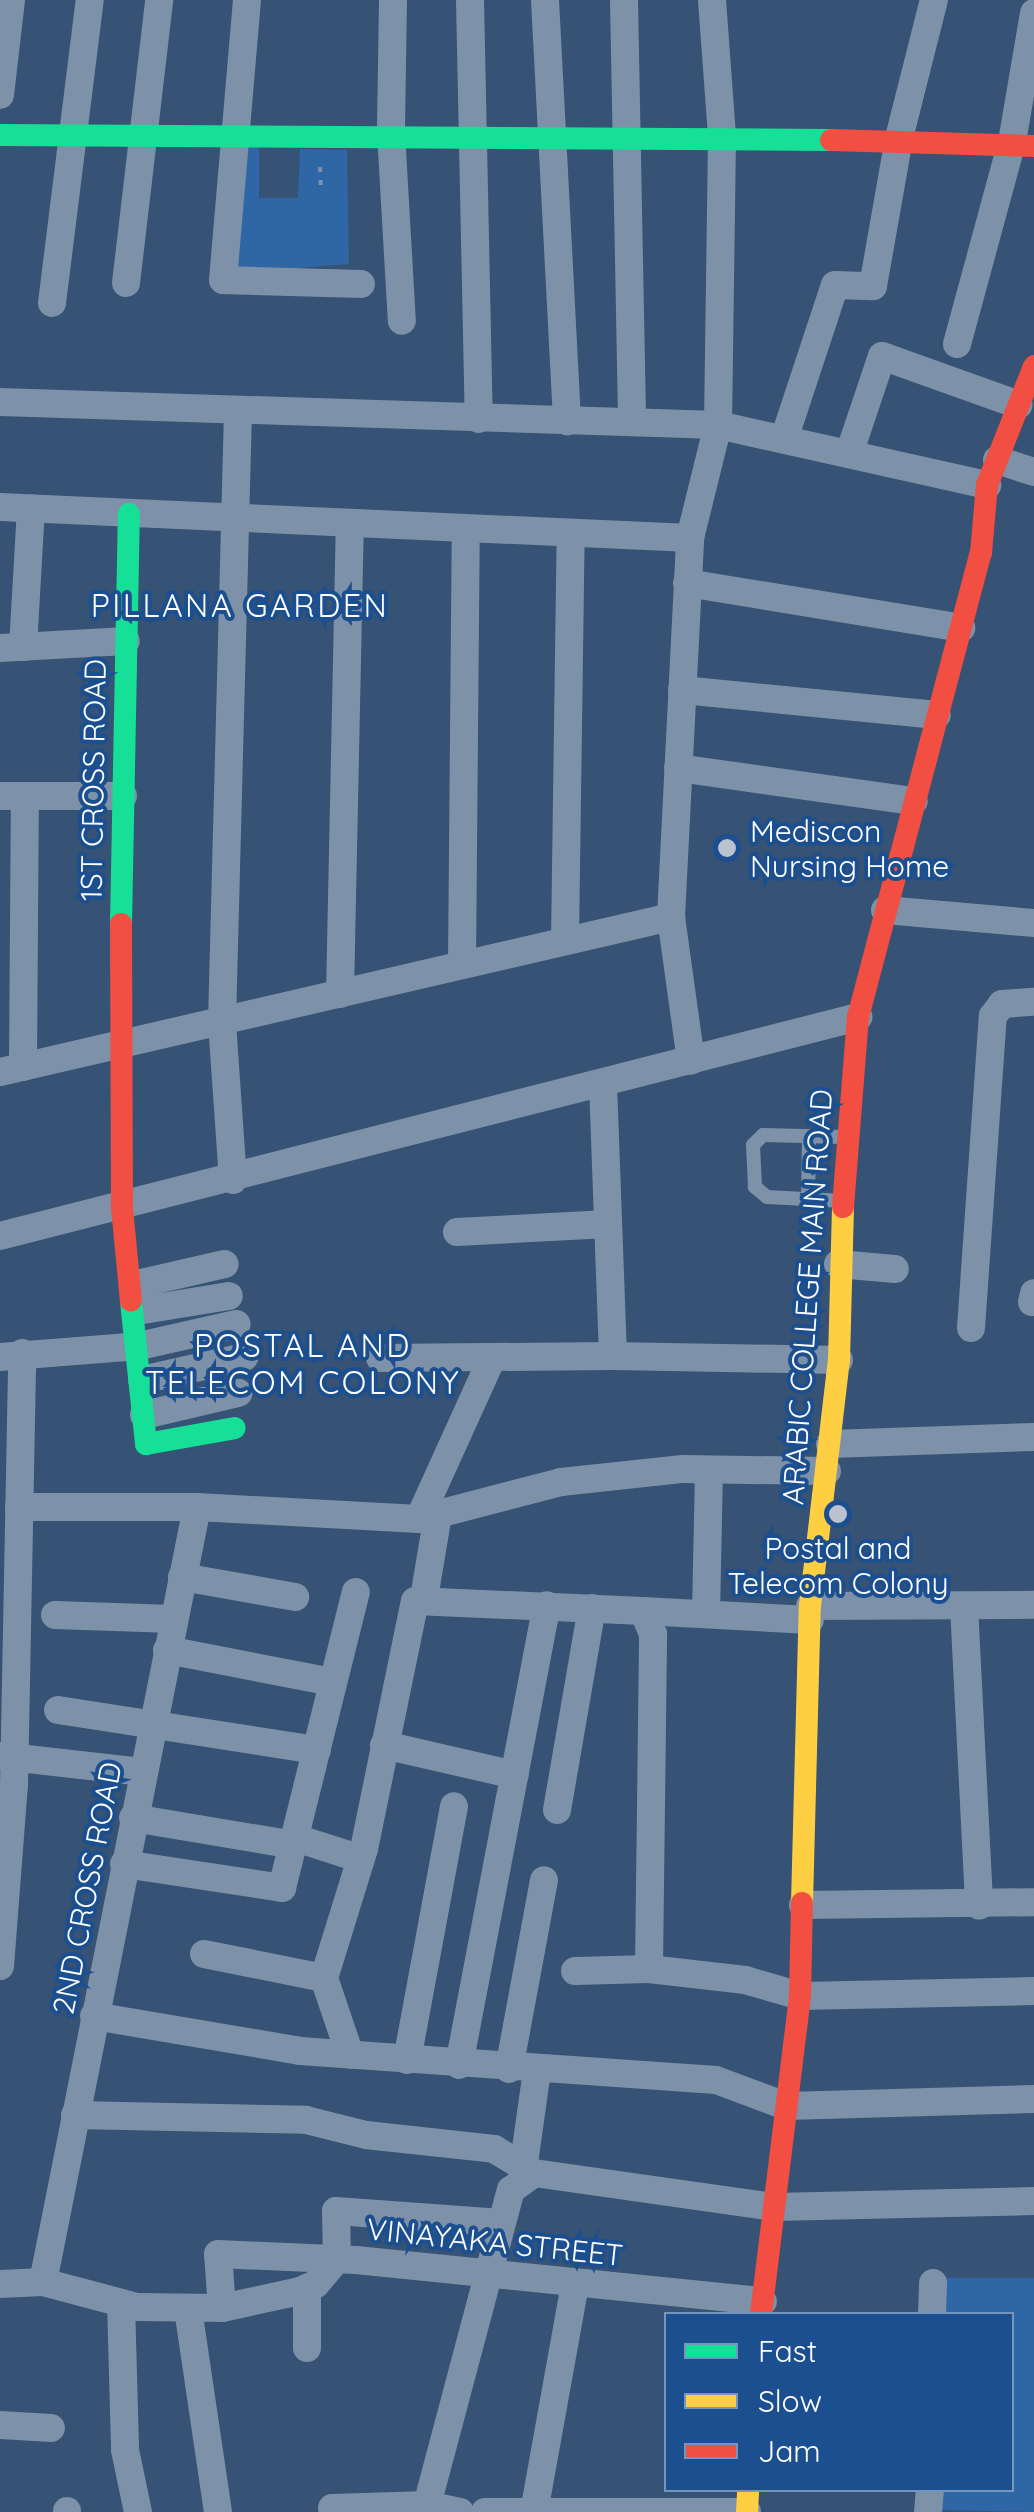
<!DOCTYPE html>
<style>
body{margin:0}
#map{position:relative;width:1034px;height:2512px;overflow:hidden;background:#365274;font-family:Quicksand,sans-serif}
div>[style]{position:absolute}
.green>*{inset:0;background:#2f66a5}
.path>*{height:4px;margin-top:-2px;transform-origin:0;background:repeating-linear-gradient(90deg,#7d92a8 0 5px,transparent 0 13px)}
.lane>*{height:14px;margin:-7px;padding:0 7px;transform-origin:7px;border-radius:7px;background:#7d92a8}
.street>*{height:28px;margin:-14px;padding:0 14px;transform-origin:14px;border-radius:14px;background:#7d92a8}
.fast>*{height:22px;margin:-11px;padding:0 11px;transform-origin:11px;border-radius:11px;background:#16e098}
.slow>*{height:22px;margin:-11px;padding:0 11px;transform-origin:11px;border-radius:11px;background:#ffcf43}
.jam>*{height:22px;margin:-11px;padding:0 11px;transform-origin:11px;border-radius:11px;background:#f24e42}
.dots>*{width:28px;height:28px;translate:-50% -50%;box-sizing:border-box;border:5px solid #1b4f8f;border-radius:50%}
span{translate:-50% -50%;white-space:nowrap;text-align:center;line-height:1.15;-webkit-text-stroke:8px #1b4f8f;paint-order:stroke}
.street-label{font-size:30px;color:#fff}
.poi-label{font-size:30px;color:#fff}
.left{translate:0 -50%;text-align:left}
.neighbourhood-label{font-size:32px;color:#fff;letter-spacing:2.5px}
.legend{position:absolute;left:664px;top:2312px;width:350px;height:180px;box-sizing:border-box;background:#1b4f8f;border:2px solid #7695bc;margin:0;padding:12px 18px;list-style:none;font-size:30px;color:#fff}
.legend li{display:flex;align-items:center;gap:20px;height:50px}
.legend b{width:50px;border:2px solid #7695bc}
</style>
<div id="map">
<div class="green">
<div style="clip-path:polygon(241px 146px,259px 147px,259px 198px,298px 198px,300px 149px,347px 150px,349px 264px,234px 273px)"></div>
<div style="clip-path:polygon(944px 2278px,1034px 2278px,1034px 2512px,939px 2510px,939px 2490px,1012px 2490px,1012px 2314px,943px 2314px)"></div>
</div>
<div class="path">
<div style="left:320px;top:167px;width:26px;rotate:88deg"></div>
</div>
<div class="lane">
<div style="left:808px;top:1199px;width:63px;rotate:-89.1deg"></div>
<div style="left:843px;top:1201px;width:76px;rotate:-177deg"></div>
<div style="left:767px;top:1197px;width:16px;rotate:-140deg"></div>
<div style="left:755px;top:1187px;width:42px;rotate:-92.7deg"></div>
<div style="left:753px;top:1145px;width:14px;rotate:-45deg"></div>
<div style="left:763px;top:1135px;width:81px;rotate:1.4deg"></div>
</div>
<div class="street">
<div style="left:247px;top:0;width:281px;rotate:94.9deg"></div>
<div style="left:223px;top:280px;width:138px;rotate:1.7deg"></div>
<div style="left:393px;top:0;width:133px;rotate:90.9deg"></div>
<div style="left:391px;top:133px;width:188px;rotate:86.7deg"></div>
<div style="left:470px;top:0;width:419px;rotate:88.8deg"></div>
<div style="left:545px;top:0;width:422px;rotate:87deg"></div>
<div style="left:624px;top:0;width:422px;rotate:88.9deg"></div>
<div style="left:0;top:95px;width:96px;rotate:-83.4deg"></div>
<div style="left:126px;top:283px;width:285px;rotate:-83.3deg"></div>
<div style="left:52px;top:303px;width:305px;rotate:-82.9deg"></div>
<div style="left:957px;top:344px;width:209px;rotate:-74.8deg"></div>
<div style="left:1012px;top:142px;width:131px;rotate:-80.3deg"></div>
<div style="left:0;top:402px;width:718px;rotate:1.83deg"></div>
<div style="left:718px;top:425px;width:276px;rotate:12.6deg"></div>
<div style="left:784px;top:439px;width:162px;rotate:-71.7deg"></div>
<div style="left:835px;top:285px;width:38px;rotate:2deg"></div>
<div style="left:873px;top:286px;width:150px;rotate:-80deg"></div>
<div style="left:899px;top:138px;width:142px;rotate:-75.8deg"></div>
<div style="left:849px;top:454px;width:103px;rotate:-71.4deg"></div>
<div style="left:882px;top:356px;width:145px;rotate:19.7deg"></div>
<div style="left:997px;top:460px;width:39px;rotate:18deg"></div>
<div style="left:0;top:507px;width:691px;rotate:2.57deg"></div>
<div style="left:687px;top:583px;width:278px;rotate:9.3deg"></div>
<div style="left:23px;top:647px;width:139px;rotate:-86.7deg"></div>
<div style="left:0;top:648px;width:126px;rotate:-3.2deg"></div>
<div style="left:682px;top:690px;width:256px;rotate:5.6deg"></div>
<div style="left:678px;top:768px;width:238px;rotate:8deg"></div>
<div style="left:0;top:796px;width:123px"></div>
<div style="left:885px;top:910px;width:150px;rotate:5deg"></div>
<div style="left:671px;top:917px;width:379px;rotate:-87.1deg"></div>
<div style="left:690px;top:538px;width:116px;rotate:-76.1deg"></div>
<div style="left:718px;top:425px;width:289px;rotate:-89.2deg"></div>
<div style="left:722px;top:136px;width:136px;rotate:-94.2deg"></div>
<div style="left:565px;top:941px;width:408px;rotate:-89.2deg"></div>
<div style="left:462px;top:964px;width:435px;rotate:-89.5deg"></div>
<div style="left:340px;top:994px;width:471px;rotate:-88.8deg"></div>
<div style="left:23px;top:1067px;width:271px;rotate:-89.6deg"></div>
<div style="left:0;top:1072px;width:689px;rotate:-13.01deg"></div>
<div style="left:671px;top:917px;width:145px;rotate:82.1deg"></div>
<div style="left:233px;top:1180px;width:158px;rotate:-94deg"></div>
<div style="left:222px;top:1022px;width:609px;rotate:-88.5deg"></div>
<div style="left:457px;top:1232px;width:151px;rotate:-3deg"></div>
<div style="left:0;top:1236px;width:886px;rotate:-14.32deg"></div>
<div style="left:838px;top:1264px;width:57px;rotate:5deg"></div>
<div style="left:133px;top:1285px;width:94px;rotate:-12.9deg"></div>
<div style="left:1032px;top:1302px;width:9px;rotate:-77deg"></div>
<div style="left:137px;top:1311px;width:93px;rotate:-9.3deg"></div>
<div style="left:971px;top:1328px;width:313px;rotate:-86deg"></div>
<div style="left:993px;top:1016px;width:15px;rotate:-53deg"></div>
<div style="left:1002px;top:1004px;width:32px;rotate:-4deg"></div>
<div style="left:613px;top:1356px;width:226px;rotate:1deg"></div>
<div style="left:0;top:1357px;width:139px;rotate:-4.5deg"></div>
<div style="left:139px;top:1346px;width:100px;rotate:-12.7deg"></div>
<div style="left:380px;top:1358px;width:233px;rotate:-0.5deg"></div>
<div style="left:613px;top:1356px;width:272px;rotate:-92.1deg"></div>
<div style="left:142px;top:1380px;width:105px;rotate:-12.7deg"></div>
<div style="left:144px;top:1415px;width:97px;rotate:-13.2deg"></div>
<div style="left:830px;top:1444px;width:204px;rotate:-2deg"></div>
<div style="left:19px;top:1507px;width:178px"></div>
<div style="left:197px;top:1507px;width:222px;rotate:3.1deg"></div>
<div style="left:419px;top:1519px;width:177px;rotate:-65.6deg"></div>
<div style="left:419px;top:1519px;width:147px;rotate:-14.6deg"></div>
<div style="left:561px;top:1482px;width:123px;rotate:-6.1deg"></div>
<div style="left:683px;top:1469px;width:144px;rotate:0.8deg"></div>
<div style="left:182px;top:1577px;width:115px;rotate:10deg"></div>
<div style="left:424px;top:1598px;width:85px;rotate:-80.5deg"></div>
<div style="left:810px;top:1606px;width:224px;rotate:-0.3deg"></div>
<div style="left:964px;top:1606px;width:300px;rotate:87.1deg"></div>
<div style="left:706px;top:1614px;width:144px;rotate:-88.8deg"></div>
<div style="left:55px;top:1615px;width:118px;rotate:1.9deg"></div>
<div style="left:167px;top:1650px;width:167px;rotate:11deg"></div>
<div style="left:58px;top:1710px;width:262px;rotate:8.8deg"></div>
<div style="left:384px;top:1745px;width:134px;rotate:12.9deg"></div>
<div style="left:0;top:1756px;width:143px;rotate:6.4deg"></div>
<div style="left:557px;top:1810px;width:205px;rotate:-80.2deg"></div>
<div style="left:133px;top:1818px;width:163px;rotate:9.5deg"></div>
<div style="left:296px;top:1838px;width:68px;rotate:17.9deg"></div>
<div style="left:124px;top:1864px;width:160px;rotate:8.6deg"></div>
<div style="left:282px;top:1888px;width:305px;rotate:-76deg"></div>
<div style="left:803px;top:1905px;width:231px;rotate:-0.7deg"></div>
<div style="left:204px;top:1954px;width:122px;rotate:11.3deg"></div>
<div style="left:324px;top:1978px;width:81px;rotate:71.3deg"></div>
<div style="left:0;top:1966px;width:181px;rotate:-85.6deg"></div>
<div style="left:14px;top:1786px;width:433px;rotate:-88.9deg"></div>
<div style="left:649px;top:1969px;width:335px;rotate:-89.3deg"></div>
<div style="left:653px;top:1634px;width:25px;rotate:-113deg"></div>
<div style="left:643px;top:1611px;width:167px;rotate:3.1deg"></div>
<div style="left:575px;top:1971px;width:74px;rotate:-1.5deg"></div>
<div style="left:649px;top:1969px;width:97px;rotate:6.5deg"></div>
<div style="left:745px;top:1980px;width:57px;rotate:16.2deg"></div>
<div style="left:800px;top:1996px;width:234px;rotate:-1.2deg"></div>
<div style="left:324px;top:1978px;width:135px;rotate:-72.8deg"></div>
<div style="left:364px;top:1849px;width:253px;rotate:-78.4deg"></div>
<div style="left:415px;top:1601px;width:228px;rotate:2.5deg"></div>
<div style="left:94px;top:2016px;width:209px;rotate:9.6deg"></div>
<div style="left:300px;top:2051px;width:417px;rotate:4deg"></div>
<div style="left:716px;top:2080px;width:75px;rotate:20.4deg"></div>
<div style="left:786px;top:2106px;width:248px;rotate:-1.6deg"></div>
<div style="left:407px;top:2060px;width:258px;rotate:-79.5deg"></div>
<div style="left:459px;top:2065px;width:468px;rotate:-79.2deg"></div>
<div style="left:509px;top:2069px;width:192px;rotate:-79.5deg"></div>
<div style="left:75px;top:2115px;width:231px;rotate:1.2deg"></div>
<div style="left:306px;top:2120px;width:62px;rotate:14deg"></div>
<div style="left:366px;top:2135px;width:129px;rotate:6.2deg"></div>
<div style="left:494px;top:2149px;width:47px;rotate:31deg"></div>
<div style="left:534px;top:2173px;width:242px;rotate:8.1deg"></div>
<div style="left:774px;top:2207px;width:260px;rotate:-1.3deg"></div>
<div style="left:523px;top:2170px;width:100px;rotate:-82deg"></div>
<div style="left:337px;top:2259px;width:48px;rotate:-91.2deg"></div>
<div style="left:336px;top:2211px;width:166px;rotate:4.1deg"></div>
<div style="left:43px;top:2282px;width:790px;rotate:-78.76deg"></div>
<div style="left:0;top:2284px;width:43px;rotate:-2.7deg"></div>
<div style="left:43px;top:2282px;width:97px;rotate:14.9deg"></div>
<div style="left:137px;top:2307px;width:85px;rotate:0.7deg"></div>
<div style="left:222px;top:2308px;width:80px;rotate:-12.3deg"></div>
<div style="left:300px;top:2291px;width:17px;rotate:-24deg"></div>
<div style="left:316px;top:2284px;width:33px;rotate:-50deg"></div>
<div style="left:121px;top:2303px;width:147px;rotate:88.4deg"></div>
<div style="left:125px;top:2450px;width:63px;rotate:78.2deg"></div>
<div style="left:222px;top:2308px;width:54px;rotate:-94.2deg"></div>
<div style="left:218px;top:2254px;width:138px;rotate:2.5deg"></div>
<div style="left:356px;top:2260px;width:409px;rotate:5.8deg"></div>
<div style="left:188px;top:2309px;width:205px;rotate:81.6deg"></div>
<div style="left:932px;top:2314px;width:31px;rotate:-88deg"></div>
<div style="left:307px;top:2348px;width:60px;rotate:-90deg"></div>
<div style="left:0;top:2425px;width:51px;rotate:3.4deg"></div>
<div style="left:332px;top:2508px;width:95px;rotate:-1.8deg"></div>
<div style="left:67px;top:2511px;width:1px;rotate:90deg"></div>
<div style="left:460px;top:2512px;width:34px;rotate:-168deg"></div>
<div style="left:427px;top:2505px;width:326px;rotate:-75.1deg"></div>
<div style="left:511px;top:2190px;width:29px;rotate:-36deg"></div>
<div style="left:485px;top:2512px;width:262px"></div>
<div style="left:534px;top:2512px;width:233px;rotate:-79.8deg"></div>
<div style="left:928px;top:2512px;width:22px;rotate:-85deg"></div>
</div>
<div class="fast">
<div style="left:0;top:135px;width:831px;rotate:0.34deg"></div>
<div style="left:121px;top:924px;width:410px;rotate:-88.9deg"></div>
<div style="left:131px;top:1301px;width:144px;rotate:84deg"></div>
<div style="left:146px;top:1444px;width:90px;rotate:-10.2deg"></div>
</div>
<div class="slow">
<div style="left:802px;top:1903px;width:297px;rotate:-88.5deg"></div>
<div style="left:810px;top:1606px;width:248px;rotate:-83.3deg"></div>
<div style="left:839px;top:1360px;width:153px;rotate:-88.5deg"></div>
<div style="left:747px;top:2512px;width:22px;rotate:-87deg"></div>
</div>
<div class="jam">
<div style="left:831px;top:140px;width:203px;rotate:1.7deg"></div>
<div style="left:121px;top:924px;width:284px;rotate:89.8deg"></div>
<div style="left:122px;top:1208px;width:93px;rotate:84.5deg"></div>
<div style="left:843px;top:1207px;width:191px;rotate:-85.5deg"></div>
<div style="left:858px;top:1017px;width:480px;rotate:-75.2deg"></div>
<div style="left:981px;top:553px;width:68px;rotate:-85deg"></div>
<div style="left:987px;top:485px;width:128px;rotate:-68.4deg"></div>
<div style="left:761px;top:2314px;width:320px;rotate:-83deg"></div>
<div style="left:800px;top:1996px;width:93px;rotate:-88.8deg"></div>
</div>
<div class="dots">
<div style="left:727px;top:848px;background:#b9c2ce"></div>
<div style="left:838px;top:1514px;background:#b9c2ce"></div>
</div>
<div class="street-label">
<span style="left:93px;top:780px;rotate:-89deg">1ST CROSS ROAD</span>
<span style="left:807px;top:1297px;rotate:-86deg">ARABIC COLLEGE MAIN ROAD</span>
<span style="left:87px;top:1888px;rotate:-79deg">2ND CROSS ROAD</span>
<span style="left:495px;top:2242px;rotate:6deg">VINAYAKA STREET</span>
</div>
<div class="poi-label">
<span class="left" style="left:750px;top:848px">Mediscon<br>Nursing Home</span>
<span style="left:838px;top:1565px">Postal and<br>Telecom Colony</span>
</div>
<div class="neighbourhood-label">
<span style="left:240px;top:605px">PILLANA GARDEN</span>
<span style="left:303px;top:1364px">POSTAL AND<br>TELECOM COLONY</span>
</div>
<ul class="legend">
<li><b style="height:12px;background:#16e098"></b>Fast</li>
<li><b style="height:12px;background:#ffcf43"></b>Slow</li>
<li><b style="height:12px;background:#f24e42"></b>Jam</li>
</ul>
</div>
